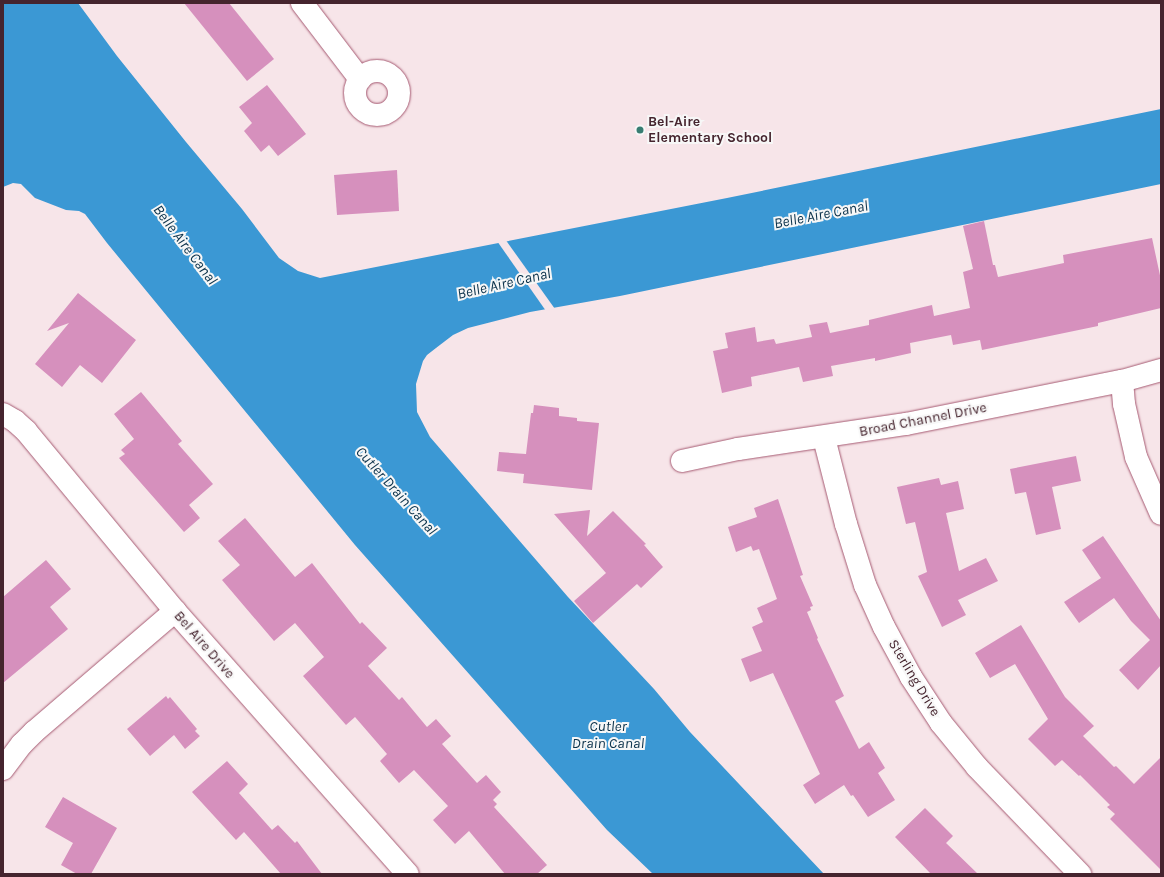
<!DOCTYPE html>
<style>
body{margin:0}
#map{position:relative;width:1164px;height:877px;overflow:hidden;background:#f7e5e9;font-family:Karla,sans-serif}
div>[style]{position:absolute}
.water>*{inset:0;background:#3b98d4}
.pier>*{inset:0;background:#f7e5e9}
.building>*{inset:0;background:#d690bd}
.roads{filter:drop-shadow(0 0 1px #a65a72) drop-shadow(0 0 1px #a65a72)}
.minor>*{height:22px;margin:-11px;padding:0 11px;transform-origin:11px;border-radius:11px;background:#fff}
.minor>.ring{margin:-11px;padding:0;box-sizing:content-box;background:none;border:22px solid #fff;border-radius:50%}
.dots>*{width:11px;height:11px;translate:-50% -50%;box-sizing:border-box;border:2px solid #f7f7f7;border-radius:50%}
span{translate:-50% -50%;white-space:nowrap;text-align:center;line-height:1.15;-webkit-text-stroke:4px #f7f7f7;paint-order:stroke}
.poi-label{font-size:14px;color:#45242e;font-weight:700}
.left{translate:0 -50%;text-align:left}
.street-label{font-size:14px;color:#45242e}
.water-label{font-size:15px;color:#0b324b;font-style:italic}
.frame{position:absolute;inset:0;border:4px solid #45242e;pointer-events:none}
</style>
<div id="map">
<div class="water">
<div style="clip-path:polygon(3px 3px,78px 3px,117px 56px,186px 142px,242px 209px,279px 258px,298px 271px,320px 278px,727px 198px,1161px 109px,1161px 184px,620px 296px,530px 312px,468px 328px,453px 335px,436px 348px,427px 355px,423px 361px,416px 384px,417px 412px,430px 437px,568px 597px,654px 689px,690px 732px,824px 874px,653px 874px,607px 830px,355px 545px,107px 243px,85px 214px,79px 211px,66px 210px,35px 198px,21px 184px,13px 183px,3px 187px)"></div>
</div>
<div class="pier">
<div style="clip-path:polygon(505px 239px,555px 309px,546px 311px,497px 241px)"></div>
</div>
<div class="building">
<div style="clip-path:polygon(184px 3px,229px 3px,274px 59px,247px 81px)"></div>
<div style="clip-path:polygon(267px 85px,306px 134px,278px 156px,269px 145px,261px 152px,244px 131px,252px 123px,239px 107px)"></div>
<div style="clip-path:polygon(397px 170px,399px 211px,337px 215px,334px 175px)"></div>
<div style="clip-path:polygon(984px 221px,993px 265px,995px 265px,998px 277px,1064px 263px,1063px 255px,1152px 238px,1161px 280px,1161px 308px,1098px 323px,1098px 326px,982px 350px,980px 340px,953px 345px,951px 335px,910px 343px,911px 353px,875px 361px,875px 358px,831px 366px,833px 376px,803px 382px,799px 367px,751px 377px,752px 386px,722px 393px,713px 351px,728px 348px,725px 333px,755px 327px,757px 342px,774px 339px,776px 344px,812px 337px,809px 325px,827px 322px,830px 333px,869px 325px,869px 320px,932px 305px,934px 316px,970px 308px,963px 272px,973px 269px,963px 226px)"></div>
<div style="clip-path:polygon(78px 293px,136px 340px,102px 383px,80px 365px,62px 387px,35px 364px,69px 323px,47px 331px)"></div>
<div style="clip-path:polygon(141px 392px,182px 441px,178px 444px,213px 484px,189px 505px,200px 518px,184px 532px,119px 458px,125px 454px,121px 450px,134px 439px,114px 414px)"></div>
<div style="clip-path:polygon(534px 405px,559px 408px,559px 416px,577px 418px,577px 421px,599px 423px,592px 490px,523px 483px,524px 474px,497px 471px,499px 452px,526px 454px,531px 413px,533px 413px)"></div>
<div style="clip-path:polygon(1076px 456px,1081px 481px,1052px 487px,1061px 529px,1036px 535px,1026px 492px,1015px 494px,1010px 469px)"></div>
<div style="clip-path:polygon(939px 478px,941px 485px,958px 481px,964px 509px,946px 513px,959px 571px,986px 558px,998px 581px,958px 600px,966px 615px,942px 627px,918px 576px,927px 572px,915px 522px,906px 524px,897px 487px)"></div>
<div style="clip-path:polygon(778px 499px,803px 575px,800px 576px,813px 606px,810px 607px,811px 610px,807px 612px,818px 638px,817px 639px,844px 696px,835px 701px,859px 749px,869px 742px,885px 768px,878px 773px,895px 800px,868px 817px,853px 795px,851px 796px,844px 785px,815px 804px,803px 785px,820px 774px,773px 673px,750px 682px,741px 659px,762px 651px,752px 627px,763px 622px,757px 608px,777px 599px,759px 549px,753px 551px,751px 546px,736px 552px,728px 527px,757px 517px,754px 508px)"></div>
<div style="clip-path:polygon(590px 510px,587px 536px,613px 511px,646px 544px,644px 545px,663px 567px,641px 588px,637px 584px,593px 623px,574px 601px,606px 573px,554px 514px)"></div>
<div style="clip-path:polygon(245px 518px,295px 577px,312px 563px,360px 624px,362px 622px,387px 648px,368px 666px,399px 700px,402px 697px,427px 727px,436px 719px,451px 736px,442px 744px,477px 783px,486px 775px,501px 792px,493px 800px,497px 804px,494px 807px,547px 865px,537px 874px,505px 874px,469px 831px,455px 844px,433px 820px,448px 806px,414px 770px,399px 783px,380px 761px,387px 754px,355px 717px,346px 725px,303px 676px,324px 657px,295px 623px,274px 641px,222px 580px,240px 565px,218px 541px)"></div>
<div style="clip-path:polygon(1103px 536px,1161px 621px,1161px 665px,1138px 690px,1119px 670px,1150px 640px,1131px 621px,1114px 598px,1079px 623px,1064px 602px,1101px 578px,1082px 550px)"></div>
<div style="clip-path:polygon(46px 560px,71px 589px,50px 607px,68px 629px,3px 683px,3px 597px)"></div>
<div style="clip-path:polygon(1021px 625px,1065px 697px,1094px 726px,1083px 736px,1114px 767px,1116px 766px,1134px 784px,1161px 757px,1161px 870px,1110px 819px,1115px 814px,1107px 807px,1110px 805px,1080px 775px,1079px 776px,1062px 760px,1055px 766px,1028px 739px,1048px 719px,1015px 664px,990px 678px,975px 653px)"></div>
<div style="clip-path:polygon(166px 696px,168px 699px,170px 697px,197px 729px,195px 731px,200px 736px,185px 749px,174px 735px,150px 756px,127px 729px)"></div>
<div style="clip-path:polygon(227px 761px,248px 784px,239px 793px,272px 830px,278px 825px,295px 843px,297px 841px,322px 874px,281px 874px,244px 832px,236px 840px,192px 792px)"></div>
<div style="clip-path:polygon(63px 797px,117px 828px,91px 874px,77px 874px,61px 865px,73px 843px,45px 827px)"></div>
<div style="clip-path:polygon(925px 808px,953px 836px,946px 843px,978px 874px,931px 874px,895px 837px)"></div>
</div>
<div class="roads">
<div class="minor">
<div style="left:302px;top:3px;width:96px;rotate:52.7deg"></div>
<div class="ring" style="left:355px;top:71px;width:22px;height:22px"></div>
<div style="left:1122px;top:381px;width:23px;rotate:85deg"></div>
<div style="left:1124px;top:404px;width:54px;rotate:77.2deg"></div>
<div style="left:1136px;top:457px;width:62px;rotate:66.3deg"></div>
<div style="left:3px;top:414px;width:14px;rotate:30deg"></div>
<div style="left:15px;top:421px;width:15px;rotate:42deg"></div>
<div style="left:26px;top:431px;width:234px;rotate:50.4deg"></div>
<div style="left:175px;top:611px;width:351px;rotate:48.5deg"></div>
<div style="left:824px;top:438px;width:89px;rotate:75.7deg"></div>
<div style="left:846px;top:524px;width:64px;rotate:72.7deg"></div>
<div style="left:865px;top:585px;width:46px;rotate:65.7deg"></div>
<div style="left:884px;top:627px;width:57px;rotate:61.6deg"></div>
<div style="left:911px;top:677px;width:55px;rotate:56.9deg"></div>
<div style="left:941px;top:723px;width:57px;rotate:50.7deg"></div>
<div style="left:977px;top:767px;width:149px;rotate:46.1deg"></div>
<div style="left:682px;top:461px;width:57px;rotate:-12.1deg"></div>
<div style="left:738px;top:449px;width:170px;rotate:-8.5deg"></div>
<div style="left:906px;top:424px;width:220px;rotate:-11.3deg"></div>
<div style="left:1122px;top:381px;width:41px;rotate:-15.8deg"></div>
<div style="left:3px;top:769px;width:31px;rotate:-53deg"></div>
<div style="left:22px;top:744px;width:17px;rotate:-45deg"></div>
<div style="left:34px;top:732px;width:186px;rotate:-40.6deg"></div>
</div>
</div>
<div class="dots">
<div style="left:640px;top:130px;background:#387d72"></div>
</div>
<div class="poi-label">
<span class="left" style="left:648px;top:130px">Bel-Aire<br>Elementary School</span>
</div>
<div class="street-label">
<span style="left:923px;top:420px;rotate:-11deg">Broad Channel Drive</span>
<span style="left:204px;top:645px;rotate:49deg">Bel Aire Drive</span>
<span style="left:914px;top:678px;rotate:59deg">Sterling Drive</span>
</div>
<div class="water-label">
<span style="left:821px;top:215px;rotate:-11deg">Belle Aire Canal</span>
<span style="left:185px;top:245px;rotate:53deg">Belle Aire Canal</span>
<span style="left:504px;top:284px;rotate:-13deg">Belle Aire Canal</span>
<span style="left:396px;top:491px;rotate:48deg">Cutler Drain Canal</span>
<span style="left:608px;top:735px">Cutler<br>Drain Canal</span>
</div>
<div class="frame"></div>
</div>
